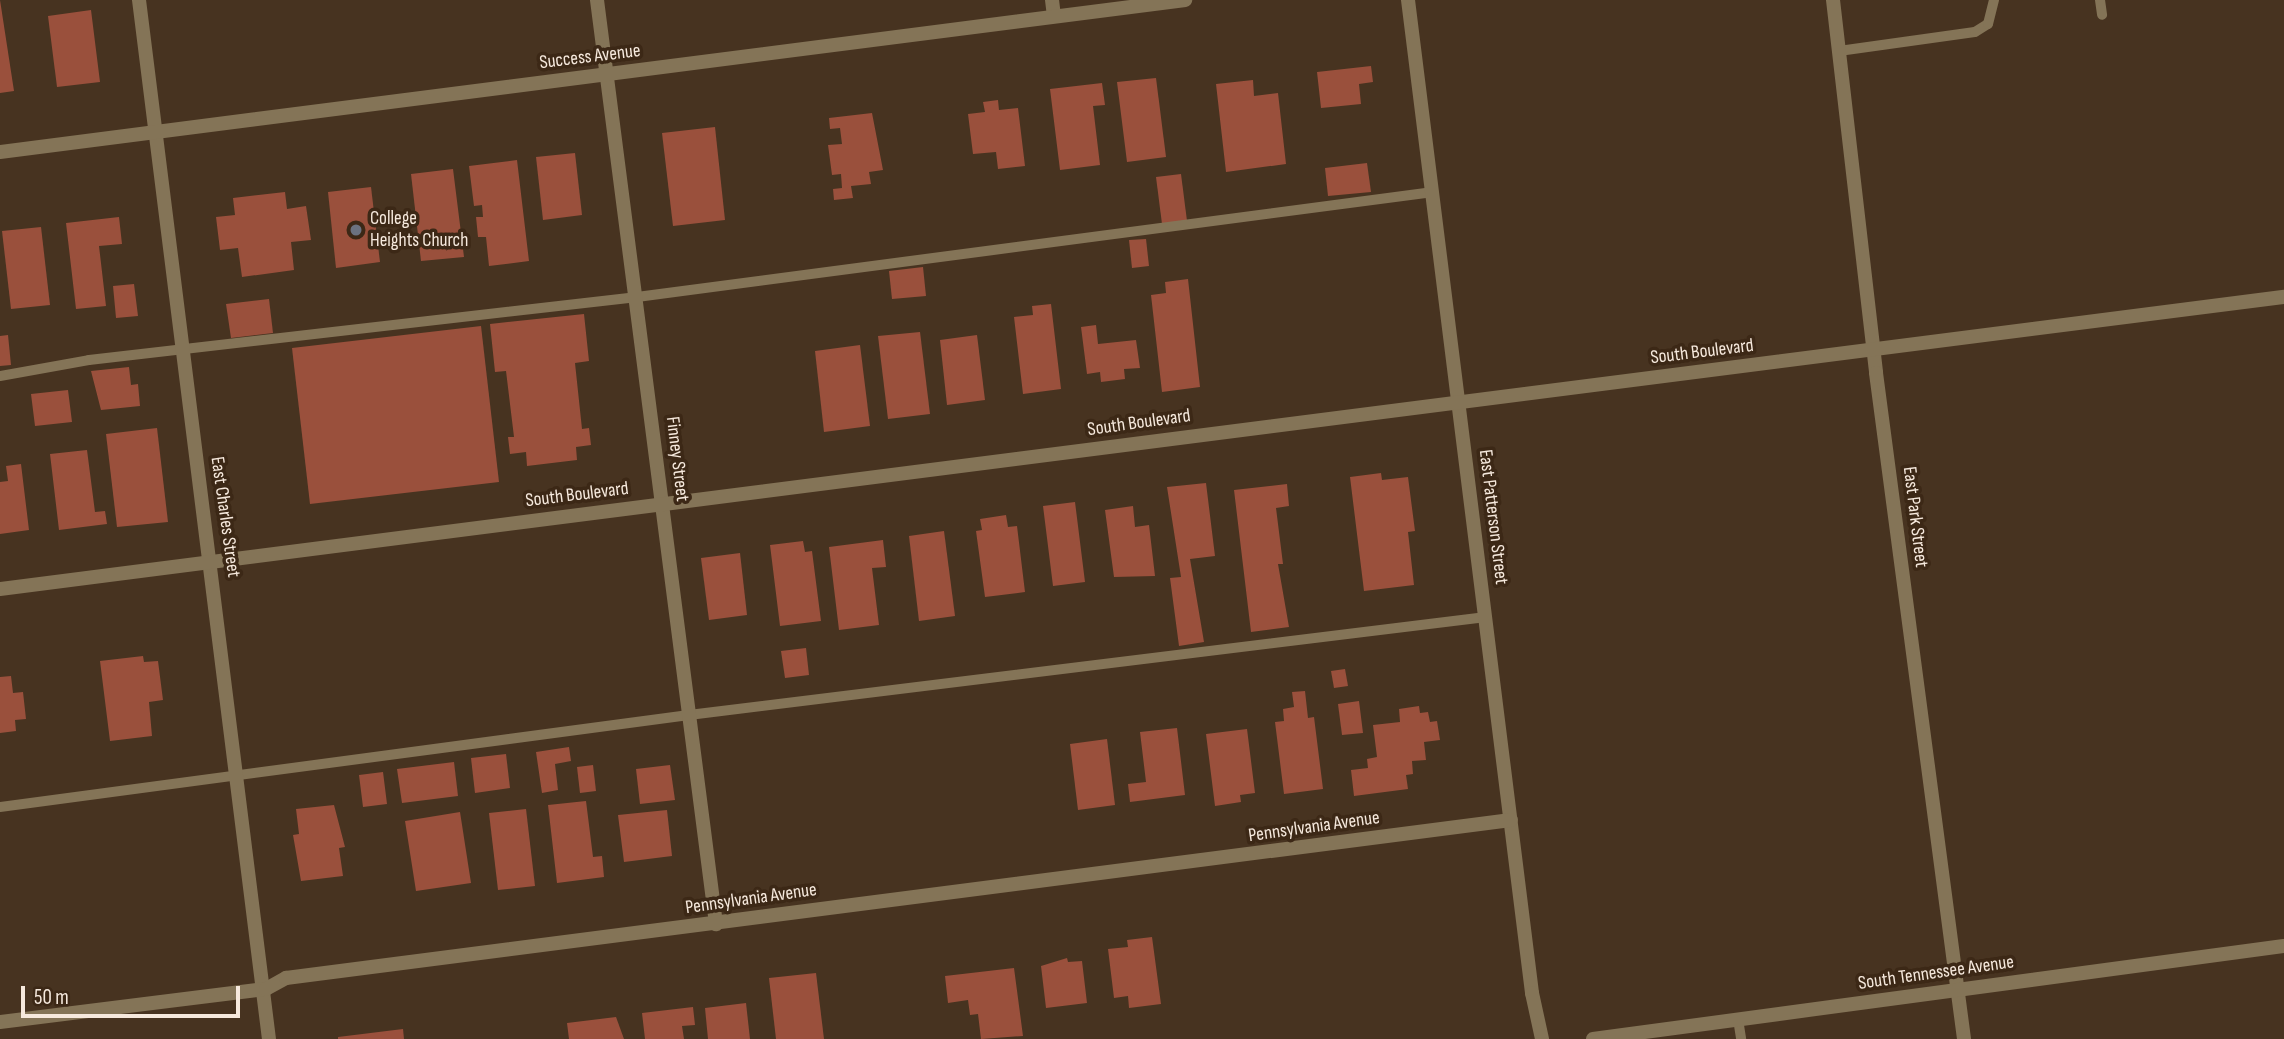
<!DOCTYPE html>
<style>
body{margin:0}
#map{position:relative;width:2284px;height:1039px;overflow:hidden;background:#473320;font-family:"Sofia Sans Condensed",sans-serif}
div>[style]{position:absolute}
.building>*{inset:0;background:#9a503c}
.service>*{height:10px;margin:-5px;padding:0 5px;transform-origin:5px;border-radius:5px;background:#847457}
.minor>*{height:14px;margin:-7px;padding:0 7px;transform-origin:7px;border-radius:7px;background:#847457}
.dots>*{width:19px;height:19px;translate:-50% -50%;box-sizing:border-box;border:4px solid #3c2816;border-radius:50%}
span{translate:-50% -50%;white-space:nowrap;text-align:center;line-height:1.15;-webkit-text-stroke:7px #3c2816;paint-order:stroke}
.street-label{font-size:19px;color:#f6e9dd}
.poi-label{font-size:19px;color:#f6e9dd}
.left{translate:0 -50%;text-align:left}
.scale{position:absolute;left:21px;top:986px;width:219px;height:32px;box-sizing:border-box;border:4px solid #f6e9dd;border-top:0;padding-left:9px;font-size:21px;line-height:24px;white-space:nowrap;color:#f6e9dd;-webkit-text-stroke:5px #3c2816;paint-order:stroke}
</style>
<div id="map">
<div class="building">
<div style="clip-path:polygon(0 0,14px 91px,0 93px)"></div>
<div style="clip-path:polygon(91px 10px,100px 82px,57px 87px,48px 16px)"></div>
<div style="clip-path:polygon(1371px 66px,1373px 82px,1359px 84px,1361px 104px,1321px 108px,1317px 72px)"></div>
<div style="clip-path:polygon(1156px 78px,1166px 157px,1127px 162px,1117px 82px)"></div>
<div style="clip-path:polygon(1253px 80px,1254px 96px,1278px 93px,1286px 164px,1226px 172px,1216px 84px)"></div>
<div style="clip-path:polygon(1102px 83px,1105px 105px,1093px 106px,1100px 165px,1060px 170px,1050px 89px)"></div>
<div style="clip-path:polygon(998px 100px,999px 110px,1018px 108px,1025px 166px,998px 169px,996px 152px,973px 154px,968px 114px,985px 112px,983px 102px)"></div>
<div style="clip-path:polygon(872px 113px,883px 170px,869px 172px,871px 184px,851px 186px,853px 198px,834px 200px,833px 189px,842px 188px,841px 174px,832px 175px,828px 145px,842px 144px,840px 128px,830px 129px,829px 118px)"></div>
<div style="clip-path:polygon(715px 127px,725px 220px,673px 226px,662px 133px)"></div>
<div style="clip-path:polygon(575px 153px,582px 215px,543px 220px,536px 157px)"></div>
<div style="clip-path:polygon(517px 160px,529px 261px,489px 266px,486px 237px,478px 237px,476px 217px,483px 217px,482px 205px,474px 206px,469px 166px)"></div>
<div style="clip-path:polygon(1367px 163px,1371px 192px,1328px 196px,1325px 168px)"></div>
<div style="clip-path:polygon(453px 169px,464px 257px,421px 261px,411px 174px)"></div>
<div style="clip-path:polygon(1181px 174px,1187px 221px,1162px 224px,1156px 177px)"></div>
<div style="clip-path:polygon(371px 187px,380px 262px,336px 268px,328px 192px)"></div>
<div style="clip-path:polygon(285px 192px,287px 209px,306px 206px,311px 240px,291px 242px,294px 270px,242px 277px,238px 248px,220px 250px,216px 217px,235px 215px,233px 198px)"></div>
<div style="clip-path:polygon(119px 217px,122px 244px,99px 246px,106px 306px,76px 309px,66px 223px)"></div>
<div style="clip-path:polygon(41px 227px,50px 305px,11px 309px,2px 231px)"></div>
<div style="clip-path:polygon(1146px 239px,1149px 266px,1132px 268px,1129px 240px)"></div>
<div style="clip-path:polygon(923px 267px,926px 296px,892px 299px,889px 271px)"></div>
<div style="clip-path:polygon(1188px 279px,1200px 387px,1162px 392px,1151px 295px,1166px 293px,1165px 282px)"></div>
<div style="clip-path:polygon(134px 284px,138px 316px,116px 318px,113px 286px)"></div>
<div style="clip-path:polygon(269px 299px,273px 333px,231px 338px,226px 304px)"></div>
<div style="clip-path:polygon(1051px 304px,1061px 389px,1023px 394px,1014px 317px,1033px 315px,1032px 306px)"></div>
<div style="clip-path:polygon(584px 314px,589px 361px,575px 363px,582px 429px,589px 428px,591px 445px,576px 447px,577px 460px,527px 466px,526px 452px,510px 454px,508px 437px,514px 437px,506px 371px,495px 372px,490px 324px)"></div>
<div style="clip-path:polygon(1096px 325px,1098px 344px,1136px 340px,1140px 368px,1124px 369px,1125px 379px,1101px 382px,1100px 372px,1087px 374px,1081px 327px)"></div>
<div style="clip-path:polygon(481px 326px,499px 482px,310px 504px,292px 348px)"></div>
<div style="clip-path:polygon(920px 332px,930px 414px,888px 419px,878px 336px)"></div>
<div style="clip-path:polygon(8px 335px,11px 365px,0 366px,0 336px)"></div>
<div style="clip-path:polygon(977px 335px,985px 400px,947px 405px,940px 340px)"></div>
<div style="clip-path:polygon(860px 345px,870px 426px,824px 432px,815px 351px)"></div>
<div style="clip-path:polygon(129px 367px,131px 385px,138px 384px,140px 406px,101px 410px,91px 371px)"></div>
<div style="clip-path:polygon(68px 390px,72px 422px,35px 426px,31px 394px)"></div>
<div style="clip-path:polygon(157px 428px,168px 522px,117px 527px,106px 434px)"></div>
<div style="clip-path:polygon(87px 450px,95px 512px,105px 511px,107px 524px,59px 530px,50px 454px)"></div>
<div style="clip-path:polygon(21px 464px,29px 530px,0 534px,0 482px,8px 481px,6px 466px)"></div>
<div style="clip-path:polygon(1381px 473px,1382px 480px,1408px 477px,1415px 531px,1408px 532px,1414px 585px,1364px 591px,1350px 477px)"></div>
<div style="clip-path:polygon(1206px 483px,1215px 556px,1190px 559px,1204px 642px,1179px 646px,1170px 578px,1181px 577px,1167px 487px)"></div>
<div style="clip-path:polygon(1287px 484px,1289px 506px,1276px 508px,1283px 564px,1278px 564px,1289px 627px,1251px 632px,1234px 490px)"></div>
<div style="clip-path:polygon(1075px 502px,1085px 582px,1053px 586px,1043px 506px)"></div>
<div style="clip-path:polygon(1133px 506px,1135px 527px,1149px 525px,1155px 576px,1114px 577px,1105px 510px)"></div>
<div style="clip-path:polygon(1006px 515px,1008px 527px,1017px 526px,1025px 592px,985px 597px,976px 531px,982px 530px,980px 519px)"></div>
<div style="clip-path:polygon(944px 531px,955px 616px,919px 621px,909px 536px)"></div>
<div style="clip-path:polygon(883px 540px,886px 567px,872px 568px,879px 625px,839px 630px,829px 547px)"></div>
<div style="clip-path:polygon(803px 541px,805px 552px,812px 551px,821px 621px,780px 626px,770px 545px)"></div>
<div style="clip-path:polygon(740px 553px,747px 615px,709px 620px,701px 558px)"></div>
<div style="clip-path:polygon(806px 648px,809px 675px,785px 678px,781px 651px)"></div>
<div style="clip-path:polygon(143px 656px,144px 662px,158px 661px,163px 700px,149px 702px,152px 736px,110px 741px,100px 661px)"></div>
<div style="clip-path:polygon(1345px 669px,1348px 686px,1334px 688px,1331px 671px)"></div>
<div style="clip-path:polygon(11px 676px,13px 693px,23px 692px,26px 719px,15px 720px,16px 731px,0 733px,0 677px)"></div>
<div style="clip-path:polygon(1305px 691px,1308px 718px,1314px 717px,1323px 789px,1284px 794px,1275px 722px,1284px 721px,1283px 709px,1294px 707px,1292px 692px)"></div>
<div style="clip-path:polygon(1359px 701px,1363px 733px,1342px 735px,1338px 704px)"></div>
<div style="clip-path:polygon(1419px 706px,1420px 713px,1428px 712px,1430px 722px,1437px 721px,1440px 740px,1424px 742px,1426px 760px,1412px 761px,1413px 774px,1406px 775px,1408px 789px,1354px 796px,1351px 770px,1368px 768px,1367px 759px,1377px 757px,1373px 725px,1400px 722px,1399px 709px)"></div>
<div style="clip-path:polygon(1177px 728px,1185px 795px,1130px 802px,1128px 784px,1146px 782px,1140px 732px)"></div>
<div style="clip-path:polygon(1247px 729px,1255px 793px,1240px 795px,1241px 802px,1215px 806px,1206px 734px)"></div>
<div style="clip-path:polygon(1107px 739px,1115px 805px,1078px 810px,1070px 744px)"></div>
<div style="clip-path:polygon(569px 747px,571px 761px,555px 764px,558px 790px,542px 793px,536px 752px)"></div>
<div style="clip-path:polygon(506px 754px,510px 788px,475px 793px,471px 758px)"></div>
<div style="clip-path:polygon(454px 762px,458px 796px,402px 803px,397px 769px)"></div>
<div style="clip-path:polygon(593px 765px,596px 791px,580px 793px,577px 767px)"></div>
<div style="clip-path:polygon(670px 765px,675px 800px,640px 804px,636px 769px)"></div>
<div style="clip-path:polygon(383px 772px,387px 804px,363px 807px,359px 775px)"></div>
<div style="clip-path:polygon(586px 801px,593px 857px,602px 856px,604px 877px,557px 883px,548px 805px)"></div>
<div style="clip-path:polygon(334px 805px,345px 847px,339px 848px,343px 876px,301px 881px,293px 835px,299px 834px,296px 809px)"></div>
<div style="clip-path:polygon(526px 809px,535px 886px,498px 890px,489px 813px)"></div>
<div style="clip-path:polygon(667px 810px,672px 856px,624px 862px,618px 815px)"></div>
<div style="clip-path:polygon(460px 812px,471px 883px,416px 891px,405px 821px)"></div>
<div style="clip-path:polygon(1152px 937px,1161px 1004px,1129px 1008px,1128px 996px,1114px 998px,1108px 949px,1128px 947px,1127px 940px)"></div>
<div style="clip-path:polygon(1067px 958px,1068px 962px,1082px 961px,1087px 1003px,1046px 1008px,1041px 966px)"></div>
<div style="clip-path:polygon(1014px 968px,1023px 1036px,981px 1039px,978px 1014px,970px 1015px,968px 1000px,948px 1003px,945px 976px)"></div>
<div style="clip-path:polygon(816px 973px,824px 1039px,776px 1039px,769px 978px)"></div>
<div style="clip-path:polygon(746px 1003px,750px 1039px,708px 1039px,705px 1008px)"></div>
<div style="clip-path:polygon(693px 1007px,695px 1025px,682px 1026px,684px 1039px,645px 1039px,642px 1013px)"></div>
<div style="clip-path:polygon(616px 1017px,624px 1039px,569px 1039px,567px 1023px)"></div>
<div style="clip-path:polygon(403px 1029px,404px 1039px,338px 1039px,338px 1037px)"></div>
</div>
<div class="service">
<div style="left:2100px;top:0;width:15px;rotate:82deg"></div>
<div style="left:1839px;top:51px;width:137px;rotate:-8deg"></div>
<div style="left:1975px;top:32px;width:15px;rotate:-32deg"></div>
<div style="left:1988px;top:24px;width:25px;rotate:-76deg"></div>
<div style="left:0;top:376px;width:90px;rotate:-10.2deg"></div>
<div style="left:89px;top:360px;width:552px;rotate:-6.56deg"></div>
<div style="left:637px;top:297px;width:803px;rotate:-7.51deg"></div>
<div style="left:0;top:807px;width:695px;rotate:-7.61deg"></div>
<div style="left:689px;top:715px;width:803px;rotate:-7.01deg"></div>
<div style="left:1738px;top:1019px;width:20px;rotate:81deg"></div>
</div>
<div class="minor">
<div style="left:139px;top:0;width:1047px;rotate:82.87deg"></div>
<div style="left:597px;top:0;width:932px;rotate:82.66deg"></div>
<div style="left:1052px;top:0;width:16px;rotate:83deg"></div>
<div style="left:1408px;top:0;width:1001px;rotate:82.88deg"></div>
<div style="left:1532px;top:993px;width:47px;rotate:77.7deg"></div>
<div style="left:1833px;top:0;width:375px;rotate:83.4deg"></div>
<div style="left:1876px;top:373px;width:672px;rotate:82.47deg"></div>
<div style="left:0;top:152px;width:1195px;rotate:-7.31deg"></div>
<div style="left:0;top:589px;width:2303px;rotate:-7.29deg"></div>
<div style="left:0;top:1022px;width:268px;rotate:-7.1deg"></div>
<div style="left:266px;top:989px;width:23px;rotate:-29deg"></div>
<div style="left:286px;top:978px;width:1235px;rotate:-7.35deg"></div>
<div style="left:1593px;top:1039px;width:697px;rotate:-7.67deg"></div>
</div>
<div class="dots">
<div style="left:356px;top:230px;background:#6b7280"></div>
</div>
<div class="street-label">
<span style="left:590px;top:57px;rotate:-7deg">Success Avenue</span>
<span style="left:1702px;top:352px;rotate:-7deg">South Boulevard</span>
<span style="left:1139px;top:423px;rotate:-8deg">South Boulevard</span>
<span style="left:677px;top:459px;rotate:83deg">Finney Street</span>
<span style="left:577px;top:495px;rotate:-7deg">South Boulevard</span>
<span style="left:225px;top:517px;rotate:82deg">East Charles Street</span>
<span style="left:1493px;top:517px;rotate:83deg">East Patterson Street</span>
<span style="left:1915px;top:517px;rotate:83deg">East Park Street</span>
<span style="left:1314px;top:827px;rotate:-8deg">Pennsylvania Avenue</span>
<span style="left:751px;top:899px;rotate:-8deg">Pennsylvania Avenue</span>
<span style="left:1936px;top:973px;rotate:-8deg">South Tennessee Avenue</span>
</div>
<div class="poi-label">
<span class="left" style="left:370px;top:230px">College<br>Heights Church</span>
</div>
<div class="scale">50 m</div>
</div>
